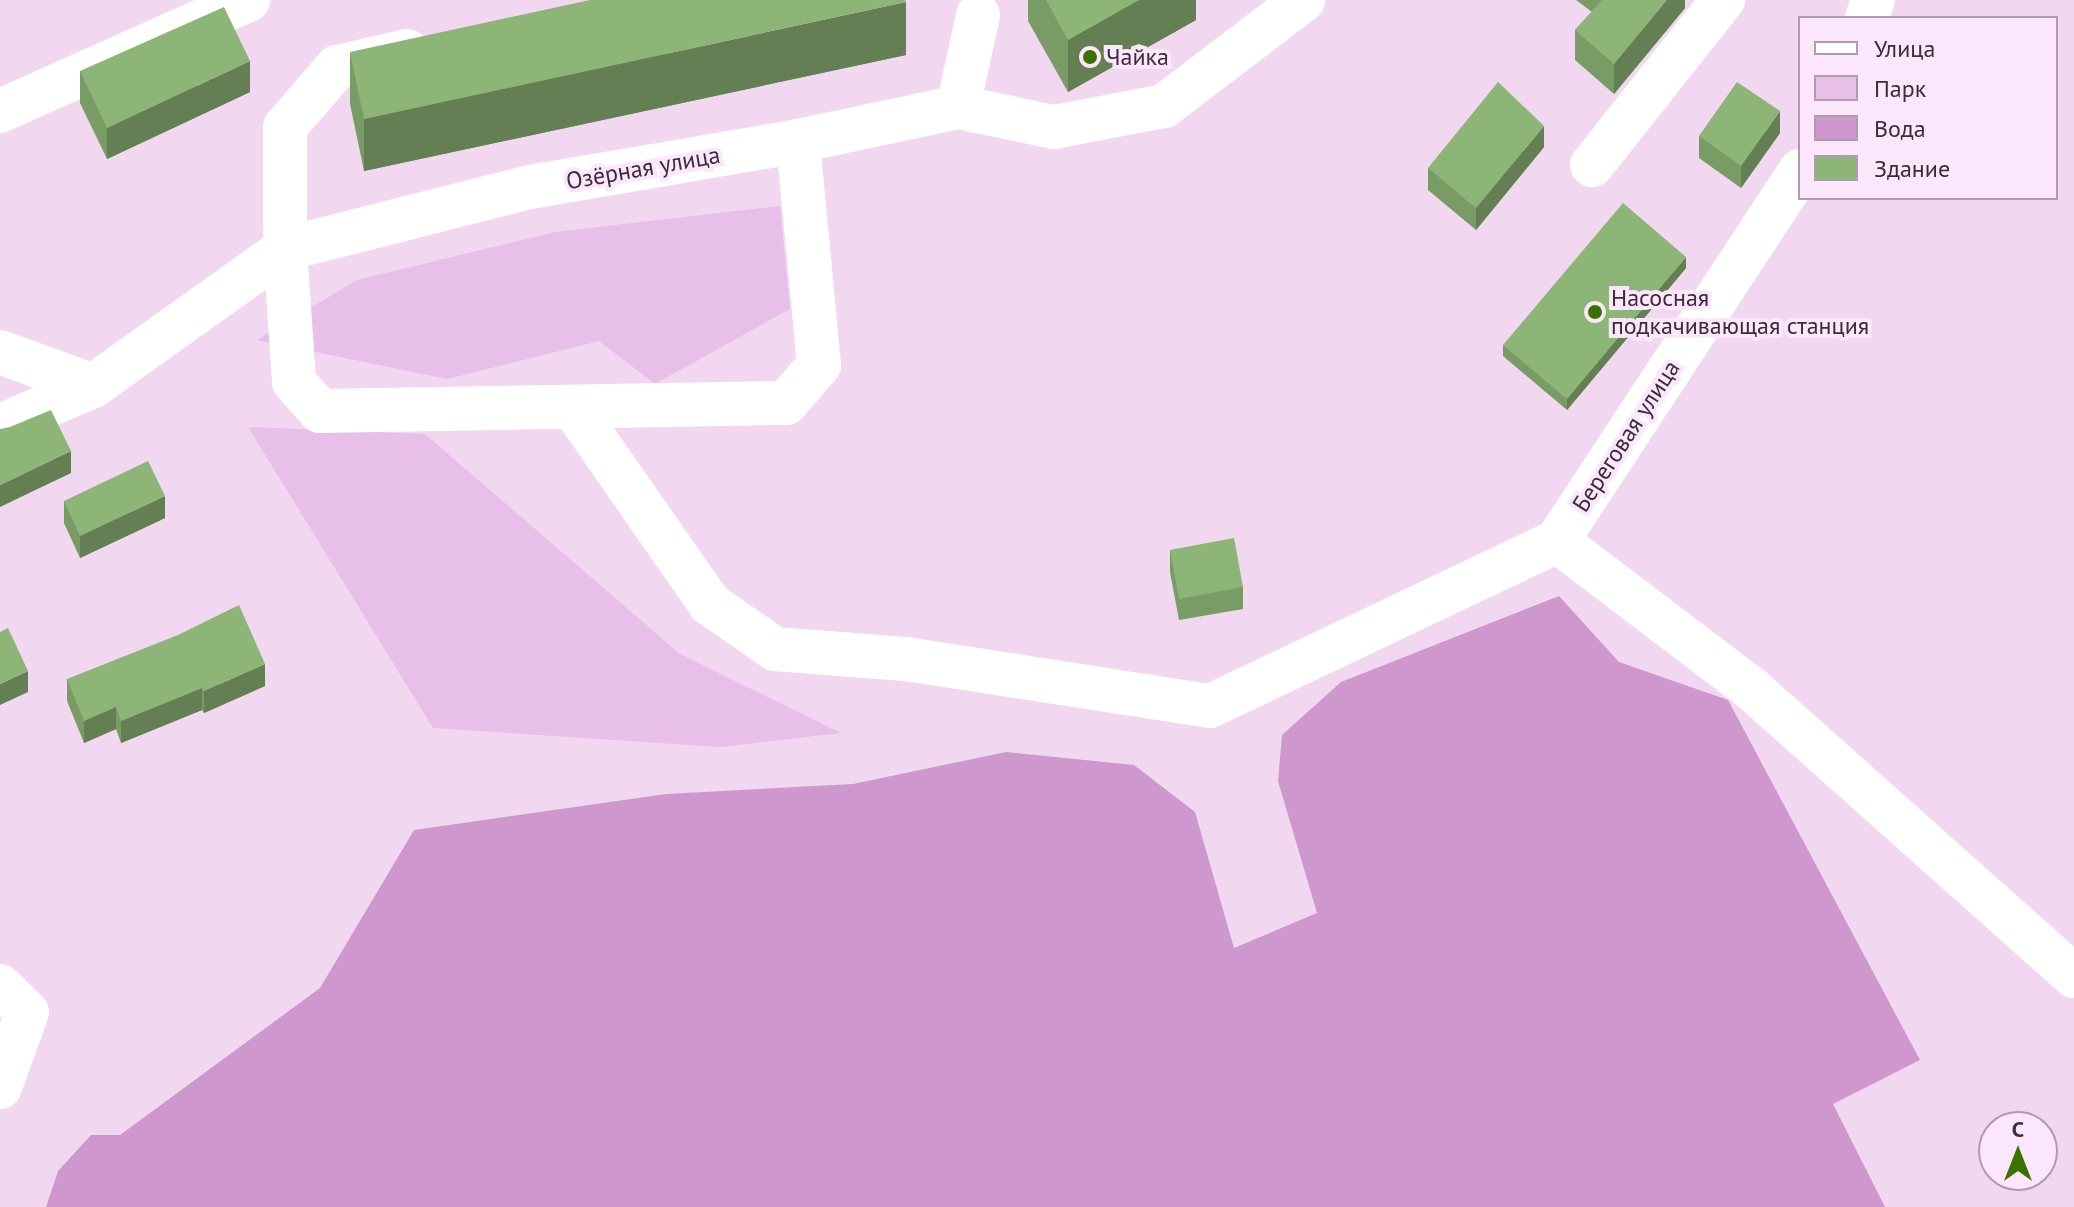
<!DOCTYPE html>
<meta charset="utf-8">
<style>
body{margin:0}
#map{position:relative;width:2074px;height:1207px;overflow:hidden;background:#f2d7f1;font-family:"PT Sans",sans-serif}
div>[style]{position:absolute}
.green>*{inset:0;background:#e8bfe8}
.water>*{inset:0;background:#ce98ce}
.minor>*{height:44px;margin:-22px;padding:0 22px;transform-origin:22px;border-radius:22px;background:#fff}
.wall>*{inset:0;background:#799c66}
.shaded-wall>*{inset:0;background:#637f53}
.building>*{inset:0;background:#8db577}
.dots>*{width:22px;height:22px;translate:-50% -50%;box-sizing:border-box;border:4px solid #fce6fc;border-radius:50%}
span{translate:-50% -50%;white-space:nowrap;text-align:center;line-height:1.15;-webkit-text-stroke:8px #fce6fc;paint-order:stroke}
.poi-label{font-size:24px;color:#382d38}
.left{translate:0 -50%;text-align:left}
.street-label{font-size:24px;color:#382d38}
.legend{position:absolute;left:1798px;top:16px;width:260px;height:184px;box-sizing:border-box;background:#fce6fc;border:2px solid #ae9cae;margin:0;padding:10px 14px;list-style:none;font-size:24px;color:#382d38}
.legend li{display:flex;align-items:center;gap:16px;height:40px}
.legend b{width:40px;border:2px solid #ae9cae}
.north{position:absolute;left:1978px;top:1111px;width:80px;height:80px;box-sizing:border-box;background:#fce6fc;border:2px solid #ae9cae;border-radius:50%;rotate:0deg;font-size:22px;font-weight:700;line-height:32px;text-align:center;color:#382d38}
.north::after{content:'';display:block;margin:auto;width:28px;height:36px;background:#3a7200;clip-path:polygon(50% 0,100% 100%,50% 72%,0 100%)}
</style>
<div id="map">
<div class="green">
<div style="clip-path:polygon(780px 206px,790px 309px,655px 384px,599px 341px,447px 379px,257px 340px,357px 280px,555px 232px)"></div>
<div style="clip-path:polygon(248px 427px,425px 434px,680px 654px,841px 733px,720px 747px,433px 728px)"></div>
</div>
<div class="water">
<div style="clip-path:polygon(1559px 596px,1619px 662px,1728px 700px,1920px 1060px,1833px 1104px,1885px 1207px,46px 1207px,58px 1171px,91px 1135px,120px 1135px,320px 988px,414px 830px,666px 794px,853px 784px,1006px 752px,1134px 765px,1195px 812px,1234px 948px,1317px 913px,1278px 781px,1282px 735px,1341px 682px)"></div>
</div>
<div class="minor">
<div style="left:1867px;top:18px;width:19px;rotate:-72deg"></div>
<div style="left:407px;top:51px;width:72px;rotate:167.1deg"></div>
<div style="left:337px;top:67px;width:79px;rotate:130.9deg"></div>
<div style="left:285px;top:127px;width:122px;rotate:90deg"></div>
<div style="left:285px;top:249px;width:133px;rotate:86.1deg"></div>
<div style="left:294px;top:382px;width:39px;rotate:48deg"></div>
<div style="left:320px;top:411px;width:466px;rotate:-1deg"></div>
<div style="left:786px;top:403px;width:50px;rotate:-49deg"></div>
<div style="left:819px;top:365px;width:225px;rotate:-95.4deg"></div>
<div style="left:958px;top:107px;width:94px;rotate:-77.7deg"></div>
<div style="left:0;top:111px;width:272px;rotate:-24.1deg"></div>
<div style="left:1592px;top:165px;width:211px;rotate:-51.6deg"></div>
<div style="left:0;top:352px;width:99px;rotate:20.1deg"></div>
<div style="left:574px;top:409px;width:238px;rotate:55.1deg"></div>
<div style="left:710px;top:604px;width:79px;rotate:34.7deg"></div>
<div style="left:775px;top:649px;width:131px;rotate:4.4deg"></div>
<div style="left:906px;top:659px;width:308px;rotate:8.8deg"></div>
<div style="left:1210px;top:706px;width:384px;rotate:-25.4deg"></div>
<div style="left:0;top:426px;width:101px;rotate:-23.3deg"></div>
<div style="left:93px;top:386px;width:236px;rotate:-35.5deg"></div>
<div style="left:285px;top:249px;width:253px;rotate:-14.2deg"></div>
<div style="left:530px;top:187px;width:272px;rotate:-9.7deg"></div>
<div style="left:798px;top:141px;width:164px;rotate:-12deg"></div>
<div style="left:958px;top:107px;width:98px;rotate:11.8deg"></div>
<div style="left:1054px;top:127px;width:112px;rotate:-10.8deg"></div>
<div style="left:1164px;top:106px;width:175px;rotate:-37.3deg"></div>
<div style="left:1557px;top:541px;width:246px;rotate:37.2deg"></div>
<div style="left:1753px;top:690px;width:430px;rotate:41.7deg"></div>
<div style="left:1557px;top:541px;width:443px;rotate:-56.7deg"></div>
<div style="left:0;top:986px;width:37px;rotate:44deg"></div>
<div style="left:27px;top:1012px;width:80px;rotate:109.8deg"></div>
</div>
<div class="wall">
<div style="clip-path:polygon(1028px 0,1196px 0,1196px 20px,1068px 92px,1028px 21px)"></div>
<div style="clip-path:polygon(1576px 0,1685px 0,1685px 8px,1614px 94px,1575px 60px,1575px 30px,1592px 12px)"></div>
<div style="clip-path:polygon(350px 52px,906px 55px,364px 171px,350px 104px)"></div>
<div style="clip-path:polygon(80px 71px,250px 92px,107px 159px,80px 103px)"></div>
<div style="clip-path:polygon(1780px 133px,1741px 188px,1699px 158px,1699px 136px)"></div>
<div style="clip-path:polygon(1544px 147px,1476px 230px,1428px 190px,1428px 168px)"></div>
<div style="clip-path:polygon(1686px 268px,1567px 410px,1503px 356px,1503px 345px)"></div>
<div style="clip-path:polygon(64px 501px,165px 518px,80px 558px,64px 523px)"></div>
<div style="clip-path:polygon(1170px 550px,1243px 587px,1243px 609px,1179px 620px,1170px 572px)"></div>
<div style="clip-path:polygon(67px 679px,265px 686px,204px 713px,202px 710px,121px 743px,116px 729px,84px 743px,67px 701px)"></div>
</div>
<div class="shaded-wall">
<div style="clip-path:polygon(1139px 0,1196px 0,1196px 20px,1068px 92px,1068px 40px)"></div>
<div style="clip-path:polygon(1667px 0,1685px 0,1685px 8px,1614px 94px,1614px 64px)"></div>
<div style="clip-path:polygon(906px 2px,906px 55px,364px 171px,364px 119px)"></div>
<div style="clip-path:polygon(250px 61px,250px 92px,107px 159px,107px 128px)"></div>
<div style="clip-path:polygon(1780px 111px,1780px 133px,1741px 188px,1741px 166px)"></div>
<div style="clip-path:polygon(1544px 126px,1544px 147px,1476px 230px,1476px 208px)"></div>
<div style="clip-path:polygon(1686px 257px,1686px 268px,1567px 410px,1567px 399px)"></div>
<div style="clip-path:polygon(71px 451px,71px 473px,0 507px,0 485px)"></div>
<div style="clip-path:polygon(165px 496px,165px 518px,80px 558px,80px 536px)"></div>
<div style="clip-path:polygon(265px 664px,265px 686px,204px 713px,204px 691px)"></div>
<div style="clip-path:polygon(28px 671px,28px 692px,0 705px,0 684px)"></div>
<div style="clip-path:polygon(202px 688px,202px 710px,121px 743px,121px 721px)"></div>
<div style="clip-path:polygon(116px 707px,116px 729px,84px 743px,84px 721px)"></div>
</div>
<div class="building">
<div style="clip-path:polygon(590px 0,905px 0,906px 2px,364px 119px,350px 52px)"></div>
<div style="clip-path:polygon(1046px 0,1139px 0,1068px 40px)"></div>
<div style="clip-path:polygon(1602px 0,1667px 0,1614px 64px,1575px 30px)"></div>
<div style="clip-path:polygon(224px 7px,250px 61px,107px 128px,80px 71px)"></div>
<div style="clip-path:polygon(1498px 82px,1544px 126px,1476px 208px,1428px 168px)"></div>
<div style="clip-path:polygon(1737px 82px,1780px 111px,1741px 166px,1699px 136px)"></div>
<div style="clip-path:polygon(1623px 203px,1686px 257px,1567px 399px,1503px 345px)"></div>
<div style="clip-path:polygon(51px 410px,71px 451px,0 485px,0 429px,10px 427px)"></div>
<div style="clip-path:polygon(148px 461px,165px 496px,80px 536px,64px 501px)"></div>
<div style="clip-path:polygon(1234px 538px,1243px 587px,1179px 599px,1170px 550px)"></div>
<div style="clip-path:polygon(239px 605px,265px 664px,204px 691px,202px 688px,121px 721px,116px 707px,84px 721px,67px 679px,178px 635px)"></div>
<div style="clip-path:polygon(8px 628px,28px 671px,0 684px,0 632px)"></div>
</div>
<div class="dots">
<div style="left:1090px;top:57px;background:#3a7200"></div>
<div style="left:1595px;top:312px;background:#3a7200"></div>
</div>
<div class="poi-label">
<span class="left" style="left:1106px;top:57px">Чайка</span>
<span class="left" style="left:1611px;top:312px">Насосная<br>подкачивающая станция</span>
</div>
<div class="street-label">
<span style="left:643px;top:168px;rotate:-10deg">Озёрная улица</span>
<span style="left:1626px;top:436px;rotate:-57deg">Береговая улица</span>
</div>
<ul class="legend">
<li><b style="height:10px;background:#fff"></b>Улица</li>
<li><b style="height:22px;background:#e8bfe8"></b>Парк</li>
<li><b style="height:22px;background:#ce98ce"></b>Вода</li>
<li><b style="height:22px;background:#8db577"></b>Здание</li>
</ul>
<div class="north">С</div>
</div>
